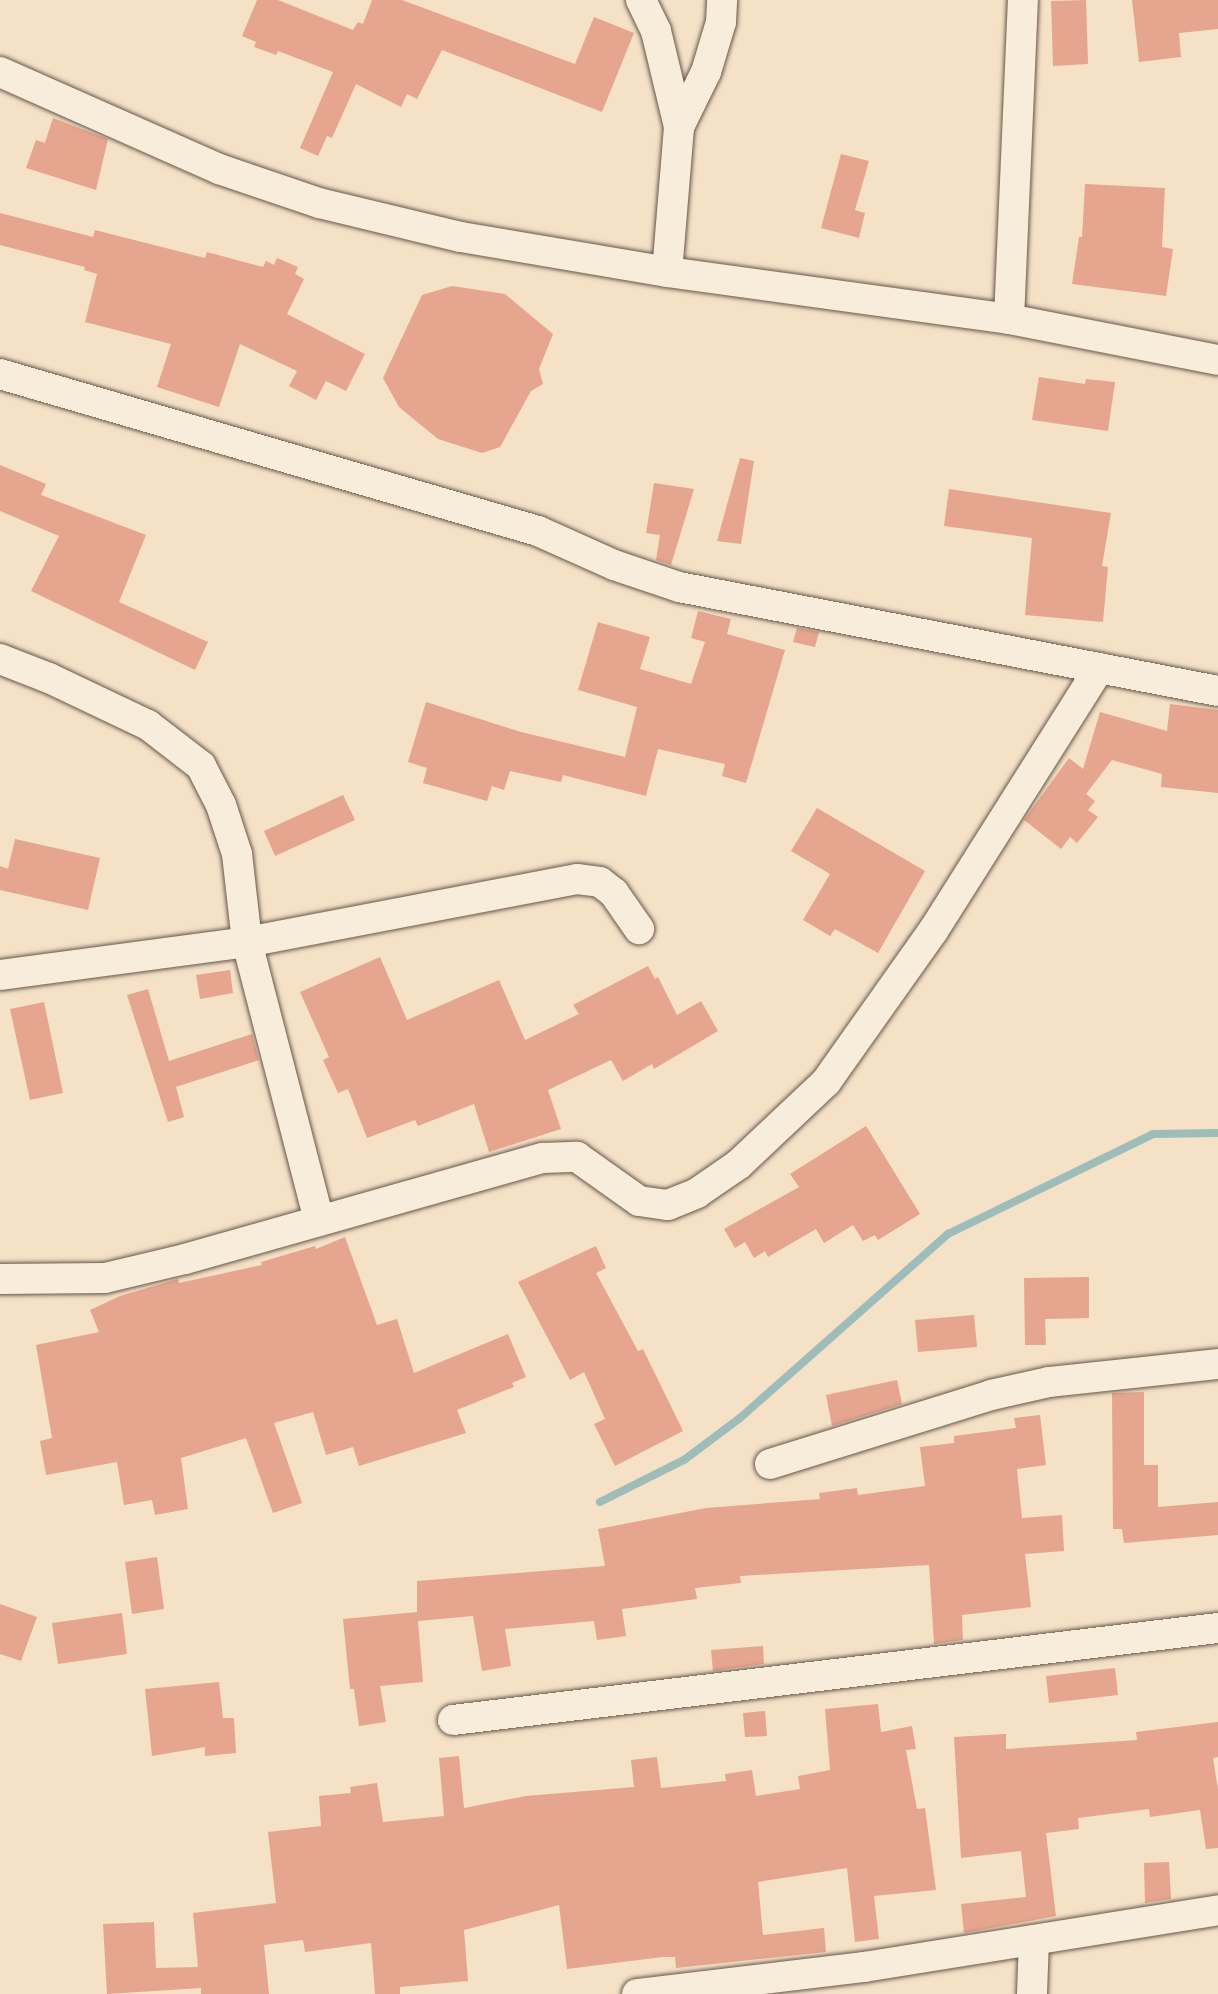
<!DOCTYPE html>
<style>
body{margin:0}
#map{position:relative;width:1218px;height:1994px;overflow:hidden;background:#f5e1c6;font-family:"EB Garamond",serif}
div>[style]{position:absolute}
.stream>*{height:8px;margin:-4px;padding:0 4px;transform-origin:4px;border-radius:4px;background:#9dbcba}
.building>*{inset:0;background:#e6a58e}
.roads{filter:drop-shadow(0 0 2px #66574c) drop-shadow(0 0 2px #66574c)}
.minor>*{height:30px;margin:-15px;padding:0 15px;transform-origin:15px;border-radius:15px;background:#f8ecda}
span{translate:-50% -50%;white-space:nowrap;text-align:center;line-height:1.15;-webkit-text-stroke:8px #f8ecda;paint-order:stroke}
</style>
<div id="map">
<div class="stream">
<div style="left:600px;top:1502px;width:94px;rotate:-26.6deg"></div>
<div style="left:684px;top:1460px;width:70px;rotate:-36.9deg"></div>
<div style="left:740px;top:1418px;width:278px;rotate:-41.5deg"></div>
<div style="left:948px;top:1234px;width:228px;rotate:-26deg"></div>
<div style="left:1153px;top:1134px;width:65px;rotate:-0.9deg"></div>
</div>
<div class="building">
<div style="clip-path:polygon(257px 0,278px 0,353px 30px,358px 22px,363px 24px,372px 0,402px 0,575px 64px,594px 17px,634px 33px,602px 112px,442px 50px,417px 99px,407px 94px,401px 107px,356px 84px,332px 138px,327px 136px,318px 156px,300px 148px,333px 72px,278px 51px,276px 55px,254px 47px,256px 42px,242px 36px)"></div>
<div style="clip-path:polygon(1086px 0,1088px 64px,1053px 66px,1051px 1px)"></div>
<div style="clip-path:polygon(1132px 0,1218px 0,1218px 29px,1179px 33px,1181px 57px,1139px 62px)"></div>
<div style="clip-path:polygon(53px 118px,108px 139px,96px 190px,26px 168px,36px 140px,45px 143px)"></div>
<div style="clip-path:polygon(841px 154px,869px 161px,855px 210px,865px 213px,859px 238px,821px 228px)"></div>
<div style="clip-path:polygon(1085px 184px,1165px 188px,1162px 247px,1173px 249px,1166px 296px,1072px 284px,1079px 237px,1082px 237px)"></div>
<div style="clip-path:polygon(0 213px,93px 237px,95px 230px,205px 258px,207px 252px,263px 267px,266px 261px,274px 265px,277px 258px,298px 267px,295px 274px,304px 279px,287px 314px,365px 354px,346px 391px,326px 381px,316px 400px,289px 386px,297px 371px,240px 344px,219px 407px,157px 387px,171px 344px,85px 322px,97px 274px,84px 270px,85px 267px,0 245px)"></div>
<div style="clip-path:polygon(452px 286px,505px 294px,553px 334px,539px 369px,543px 384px,531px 391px,500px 447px,482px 453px,438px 439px,399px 407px,383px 378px,422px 295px)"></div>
<div style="clip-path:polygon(1039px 377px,1085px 384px,1086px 379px,1115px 382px,1108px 431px,1032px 420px)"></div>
<div style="clip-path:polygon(740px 458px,754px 461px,741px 544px,717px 541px)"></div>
<div style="clip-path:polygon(0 465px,46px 484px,41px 495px,146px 535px,119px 602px,208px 642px,195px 670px,31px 591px,59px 536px,0 511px)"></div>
<div style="clip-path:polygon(654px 483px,694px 489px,671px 565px,656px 560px,660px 535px,646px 533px)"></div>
<div style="clip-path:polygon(949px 489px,1111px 513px,1102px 566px,1108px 567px,1103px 622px,1025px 615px,1032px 538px,944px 526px)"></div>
<div style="clip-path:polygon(698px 611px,731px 619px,727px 634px,785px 650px,746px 783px,722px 776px,725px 764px,658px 749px,646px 796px,563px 775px,561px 782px,510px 771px,504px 790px,492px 786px,487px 801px,423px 783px,427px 768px,408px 762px,426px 702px,521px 732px,625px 757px,637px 707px,578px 690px,598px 622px,650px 637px,640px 669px,691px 684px,705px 642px,691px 638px)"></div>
<div style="clip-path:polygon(797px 628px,819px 632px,815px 647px,793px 642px)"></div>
<div style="clip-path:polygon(1170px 704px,1218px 710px,1218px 793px,1161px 787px,1162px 774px,1112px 760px,1086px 794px,1095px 801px,1088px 810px,1098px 817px,1077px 843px,1070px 837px,1061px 849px,1024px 820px,1069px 758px,1083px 769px,1100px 712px,1167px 731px)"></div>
<div style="clip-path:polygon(343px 795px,355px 820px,275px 856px,264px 831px)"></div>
<div style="clip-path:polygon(817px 808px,925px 871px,878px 953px,835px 929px,830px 936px,803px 920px,830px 874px,791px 851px)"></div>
<div style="clip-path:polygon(15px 839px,100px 858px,88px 910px,0 890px,0 866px,8px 869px)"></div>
<div style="clip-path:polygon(380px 957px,407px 1020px,499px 980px,525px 1040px,579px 1014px,573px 1005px,648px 966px,655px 979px,658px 977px,677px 1015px,701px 1001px,718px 1031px,654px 1069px,652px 1064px,623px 1081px,611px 1060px,548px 1090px,561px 1129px,489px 1152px,474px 1104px,418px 1126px,415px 1120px,367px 1138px,348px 1089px,338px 1093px,323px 1060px,329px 1057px,300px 992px)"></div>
<div style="clip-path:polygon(230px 970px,233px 993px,200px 999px,196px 975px)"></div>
<div style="clip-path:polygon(148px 989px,169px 1061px,252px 1034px,259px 1060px,176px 1087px,184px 1117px,168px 1122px,127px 995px)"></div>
<div style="clip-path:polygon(44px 1002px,63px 1093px,30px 1100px,10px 1009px)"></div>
<div style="clip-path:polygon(866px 1126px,920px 1214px,878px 1240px,875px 1235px,863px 1241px,853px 1225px,824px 1243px,816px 1229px,768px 1257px,765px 1251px,754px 1258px,745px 1242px,735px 1248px,724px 1229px,799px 1187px,790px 1174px)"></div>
<div style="clip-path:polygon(345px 1237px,377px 1325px,397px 1319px,414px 1373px,508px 1334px,526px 1377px,512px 1383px,514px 1387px,457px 1410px,466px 1433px,359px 1466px,353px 1447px,326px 1455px,313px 1412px,274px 1423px,302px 1503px,273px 1513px,246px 1438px,181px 1458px,188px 1509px,155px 1515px,152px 1500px,124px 1505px,117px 1462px,46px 1475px,40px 1441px,52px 1438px,36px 1345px,99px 1332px,90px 1310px,120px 1296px,178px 1279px,179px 1283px,262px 1265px,261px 1262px,315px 1246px,316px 1249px)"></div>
<div style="clip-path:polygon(596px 1246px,606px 1268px,596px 1273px,638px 1351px,643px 1349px,683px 1431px,615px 1466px,594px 1424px,605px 1419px,584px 1372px,570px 1380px,518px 1282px)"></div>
<div style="clip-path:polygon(1089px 1277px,1089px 1318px,1045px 1319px,1046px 1345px,1025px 1345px,1024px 1278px)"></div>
<div style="clip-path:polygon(974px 1315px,977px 1347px,918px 1352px,915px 1320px)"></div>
<div style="clip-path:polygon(897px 1380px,902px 1404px,832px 1426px,826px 1395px)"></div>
<div style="clip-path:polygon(1144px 1392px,1144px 1465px,1158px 1465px,1158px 1507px,1218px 1502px,1218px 1535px,1124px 1543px,1122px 1529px,1113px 1529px,1112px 1393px)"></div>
<div style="clip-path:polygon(1040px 1415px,1046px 1465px,1017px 1469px,1022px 1518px,1062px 1515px,1064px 1551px,1025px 1554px,1031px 1607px,962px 1615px,963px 1640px,934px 1644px,929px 1565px,740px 1576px,741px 1583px,695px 1588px,697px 1599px,622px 1609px,626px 1636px,597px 1640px,594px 1621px,505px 1629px,511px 1666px,482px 1671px,473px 1616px,418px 1621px,423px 1682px,380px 1686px,386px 1722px,359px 1726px,354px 1689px,350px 1689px,343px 1619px,417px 1612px,417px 1581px,605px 1566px,598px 1529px,706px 1508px,820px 1499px,819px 1493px,857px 1488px,858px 1495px,925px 1486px,920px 1447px,954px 1443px,954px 1436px,1016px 1428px,1014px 1418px)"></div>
<div style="clip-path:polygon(157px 1557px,164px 1609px,132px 1614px,125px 1562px)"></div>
<div style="clip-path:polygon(0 1604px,37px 1617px,21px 1661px,0 1654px)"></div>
<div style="clip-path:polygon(122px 1613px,127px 1654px,58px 1664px,52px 1623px)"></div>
<div style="clip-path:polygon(763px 1646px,764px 1664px,713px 1671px,711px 1650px)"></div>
<div style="clip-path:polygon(1115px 1668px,1118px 1695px,1049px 1703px,1046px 1676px)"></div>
<div style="clip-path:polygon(219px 1682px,223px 1718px,234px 1718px,236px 1753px,205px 1756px,205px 1747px,152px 1756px,145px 1689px)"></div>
<div style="clip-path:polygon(878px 1704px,881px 1732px,912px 1726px,916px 1749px,906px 1750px,917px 1809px,925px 1808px,936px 1890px,874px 1896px,879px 1939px,855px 1942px,847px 1868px,758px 1882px,763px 1935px,824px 1928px,826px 1952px,676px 1968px,675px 1957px,662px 1957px,567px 1969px,559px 1905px,464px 1930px,468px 1981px,400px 1987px,400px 1994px,375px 1994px,371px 1943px,305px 1952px,303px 1940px,264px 1945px,269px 1994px,201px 1994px,201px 1988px,107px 1994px,103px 1924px,154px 1922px,156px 1968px,198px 1967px,193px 1913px,276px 1903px,268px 1832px,321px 1826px,319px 1796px,351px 1793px,350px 1787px,377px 1783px,383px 1822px,444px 1816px,439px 1758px,459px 1756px,464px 1808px,526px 1796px,634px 1787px,631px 1760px,657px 1757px,661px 1788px,726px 1781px,725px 1774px,752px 1770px,756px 1796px,800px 1789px,798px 1776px,830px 1770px,825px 1709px)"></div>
<div style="clip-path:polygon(765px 1711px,767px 1736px,745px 1737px,743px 1713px)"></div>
<div style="clip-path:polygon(1218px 1722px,1218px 1757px,1213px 1758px,1218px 1790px,1218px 1848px,1206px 1849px,1200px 1810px,1150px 1817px,1149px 1809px,1078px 1818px,1079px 1829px,1046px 1833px,1056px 1916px,964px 1933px,961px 1904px,1026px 1897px,1021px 1851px,961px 1858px,954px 1737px,1006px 1734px,1006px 1749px,1137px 1740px,1136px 1732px)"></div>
<div style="clip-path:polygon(1169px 1862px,1171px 1899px,1145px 1903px,1144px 1863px)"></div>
</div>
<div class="roads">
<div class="minor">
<div style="left:641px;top:0;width:34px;rotate:64deg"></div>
<div style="left:656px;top:31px;width:99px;rotate:76.5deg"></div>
<div style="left:679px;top:127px;width:145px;rotate:94.7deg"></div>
<div style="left:0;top:72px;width:240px;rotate:23.9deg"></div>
<div style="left:219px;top:169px;width:106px;rotate:18.8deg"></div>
<div style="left:319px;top:203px;width:146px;rotate:13.5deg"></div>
<div style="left:461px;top:237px;width:209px;rotate:9.6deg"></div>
<div style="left:667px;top:272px;width:345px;rotate:7.8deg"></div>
<div style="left:1009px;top:319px;width:213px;rotate:11.1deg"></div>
<div style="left:679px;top:127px;width:61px;rotate:-63.9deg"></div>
<div style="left:706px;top:72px;width:52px;rotate:-73.3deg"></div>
<div style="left:721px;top:22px;width:22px;rotate:-87deg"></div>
<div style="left:1009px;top:319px;width:319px;rotate:-87.5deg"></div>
<div style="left:0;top:374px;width:560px;rotate:16.27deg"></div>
<div style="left:538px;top:531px;width:83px;rotate:24.1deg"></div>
<div style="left:614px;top:565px;width:69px;rotate:18.7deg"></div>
<div style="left:679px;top:587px;width:549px;rotate:10.92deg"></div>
<div style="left:0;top:659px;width:53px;rotate:21.2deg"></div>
<div style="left:49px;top:678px;width:110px;rotate:25.4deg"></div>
<div style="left:148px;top:725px;width:67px;rotate:37.7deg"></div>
<div style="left:201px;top:766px;width:44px;rotate:62.9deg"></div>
<div style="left:221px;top:805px;width:52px;rotate:71.9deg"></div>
<div style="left:237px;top:854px;width:89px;rotate:83.5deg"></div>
<div style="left:247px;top:942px;width:336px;rotate:-10.8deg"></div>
<div style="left:577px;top:879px;width:23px;rotate:7deg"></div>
<div style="left:600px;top:882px;width:18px;rotate:38deg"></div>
<div style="left:614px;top:893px;width:44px;rotate:55.2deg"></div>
<div style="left:0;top:975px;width:249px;rotate:-7.6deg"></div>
<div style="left:247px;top:942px;width:288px;rotate:75.5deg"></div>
<div style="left:0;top:1279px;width:105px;rotate:-0.5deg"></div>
<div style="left:105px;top:1278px;width:82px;rotate:-13.4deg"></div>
<div style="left:185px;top:1259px;width:372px;rotate:-15.8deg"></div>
<div style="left:543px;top:1158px;width:34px;rotate:-2deg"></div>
<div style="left:577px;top:1157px;width:76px;rotate:35.4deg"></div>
<div style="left:639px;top:1201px;width:29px;rotate:8deg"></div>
<div style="left:668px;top:1205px;width:31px;rotate:-22deg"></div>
<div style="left:697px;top:1193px;width:51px;rotate:-34.6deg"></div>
<div style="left:739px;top:1164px;width:120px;rotate:-43.3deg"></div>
<div style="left:826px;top:1082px;width:185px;rotate:-54.7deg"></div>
<div style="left:933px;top:931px;width:311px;rotate:-57.7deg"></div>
<div style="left:770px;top:1464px;width:232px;rotate:-17.3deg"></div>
<div style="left:991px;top:1395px;width:59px;rotate:-12.6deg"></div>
<div style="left:1049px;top:1382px;width:170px;rotate:-6.1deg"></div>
<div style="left:453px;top:1720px;width:771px;rotate:-6.86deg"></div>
<div style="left:637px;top:1994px;width:229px;rotate:-6.8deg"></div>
<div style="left:864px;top:1967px;width:359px;rotate:-9.1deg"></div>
<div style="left:1032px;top:1994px;width:54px;rotate:-87.9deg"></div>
</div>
</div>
</div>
